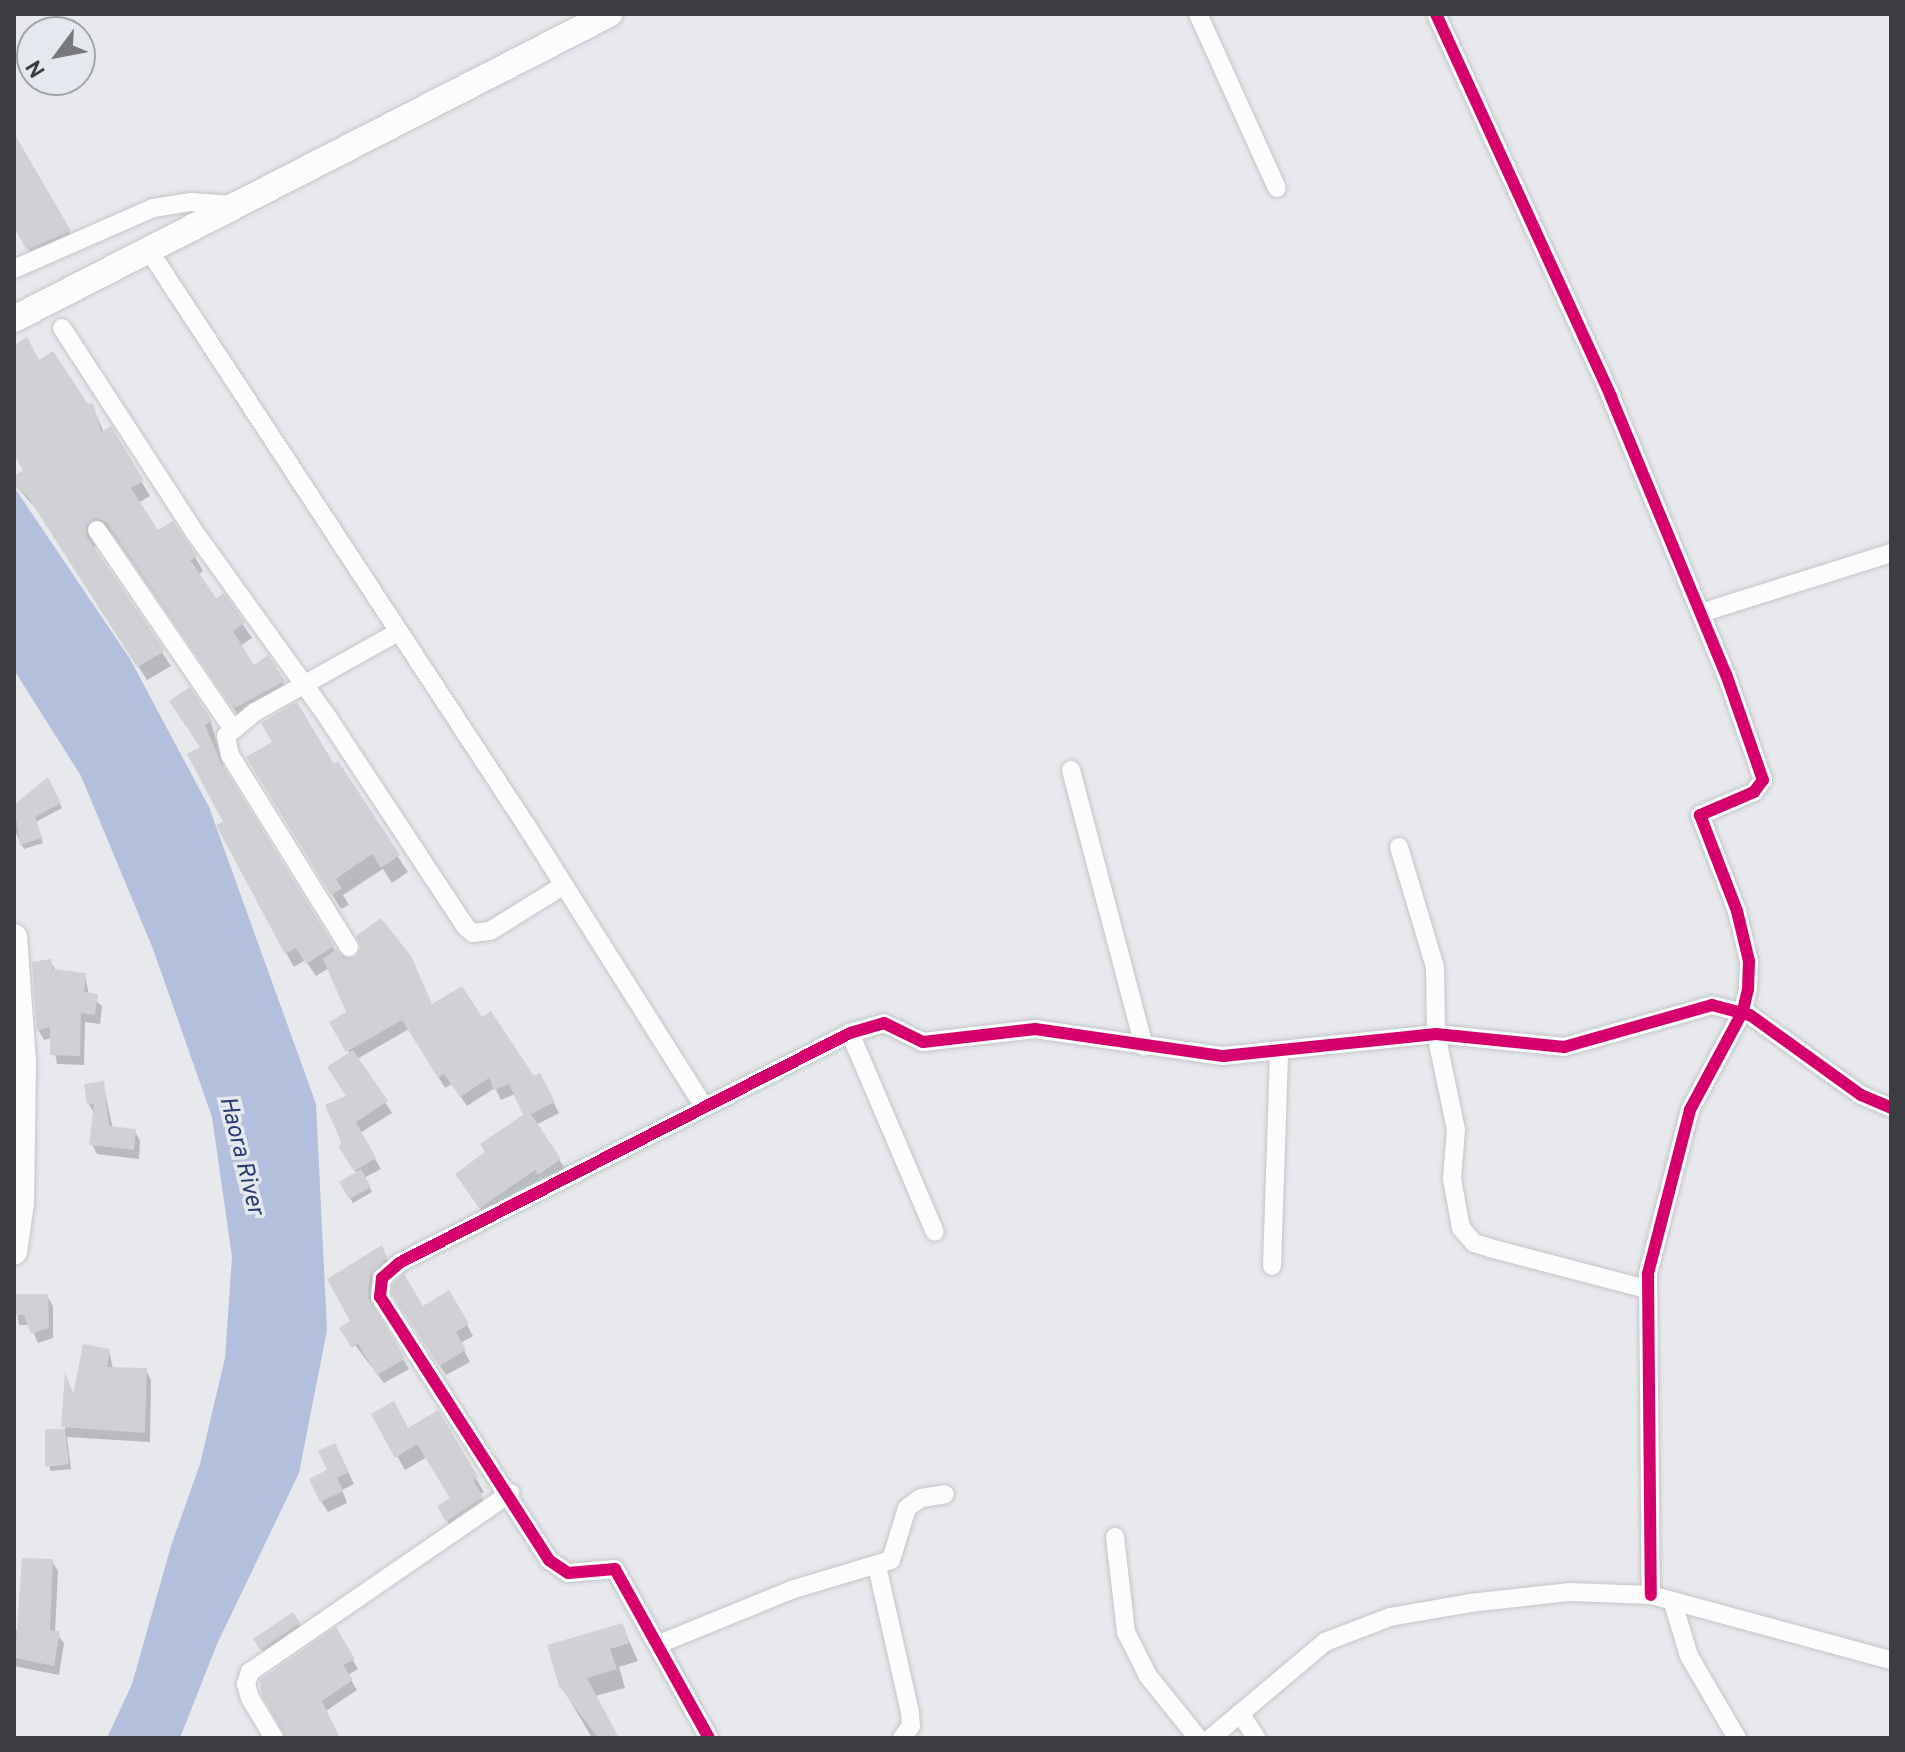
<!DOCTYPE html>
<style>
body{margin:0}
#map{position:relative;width:1905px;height:1752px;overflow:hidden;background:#e7e9ed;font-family:Overpass,sans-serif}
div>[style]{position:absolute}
.water>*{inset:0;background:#b2c0dd}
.shadow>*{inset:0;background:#0003}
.building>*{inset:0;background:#cfd1d4}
.roads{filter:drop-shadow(0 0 2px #c3c5c8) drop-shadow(0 0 2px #c3c5c8)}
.street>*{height:18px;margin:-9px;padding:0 9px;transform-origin:9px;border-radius:9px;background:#fbfcfc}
.secondary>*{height:26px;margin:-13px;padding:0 13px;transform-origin:13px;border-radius:13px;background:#fbfcfc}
.cycleway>*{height:12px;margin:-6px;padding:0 6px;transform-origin:6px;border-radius:6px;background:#d6006c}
span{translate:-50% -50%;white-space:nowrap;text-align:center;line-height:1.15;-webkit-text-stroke:7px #e5e8ef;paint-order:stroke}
.water-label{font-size:24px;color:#283c6f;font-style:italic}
.frame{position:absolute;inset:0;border:16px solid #3b3d40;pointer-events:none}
.north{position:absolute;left:16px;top:16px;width:80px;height:80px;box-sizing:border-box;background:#e5e8ef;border:2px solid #a1a4a9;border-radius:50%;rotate:238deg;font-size:22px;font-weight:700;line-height:32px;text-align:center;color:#3b3d40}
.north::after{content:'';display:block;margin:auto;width:28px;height:36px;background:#77797d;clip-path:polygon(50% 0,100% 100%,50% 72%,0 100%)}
</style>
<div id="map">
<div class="water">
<div style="clip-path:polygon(14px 487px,130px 659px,209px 807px,316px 1104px,327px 1330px,299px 1473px,217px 1644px,180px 1738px,107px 1738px,132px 1684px,171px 1546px,200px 1464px,225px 1358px,232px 1257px,212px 1117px,153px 949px,81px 776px,14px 670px)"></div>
</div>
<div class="shadow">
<div style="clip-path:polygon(22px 150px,76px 244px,36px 261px,14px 224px,14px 155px)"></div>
<div style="clip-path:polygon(14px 347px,87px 407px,92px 405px,104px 433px,110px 429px,150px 496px,138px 503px,157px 533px,195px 557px,203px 571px,198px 575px,215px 601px,223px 596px,252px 638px,240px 646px,253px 668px,268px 658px,291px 696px,243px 722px,112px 533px,97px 535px,94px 550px,171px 666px,147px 680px,39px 512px,14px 484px,25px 471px,14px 452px)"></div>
<div style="clip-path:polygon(180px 715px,211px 722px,226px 775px,336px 952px,433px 1006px,482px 1020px,533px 1078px,545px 1086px,559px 1113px,536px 1125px,566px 1170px,546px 1184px,542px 1179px,487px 1218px,463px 1185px,526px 1116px,515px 1094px,501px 1100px,495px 1088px,467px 1106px,452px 1084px,445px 1088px,409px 1029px,357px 1059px,392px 1113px,360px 1133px,381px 1169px,364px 1178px,372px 1192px,353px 1203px,341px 1183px,357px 1174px,341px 1146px,350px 1054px,332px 1022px,349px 1013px,329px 968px,316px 976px,305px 960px,294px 967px,259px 905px,202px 748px)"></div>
<div style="clip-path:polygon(337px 764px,408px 872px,392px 883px,383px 869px,343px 895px,349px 905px,341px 909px,257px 774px)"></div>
<div style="clip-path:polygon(47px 780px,62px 808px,36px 822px,43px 843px,24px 849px,14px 829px,14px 808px)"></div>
<div style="clip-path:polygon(50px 961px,56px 971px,85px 975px,89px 995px,102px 1006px,100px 1024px,85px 1022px,84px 1065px,57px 1064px,52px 1038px,44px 1040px,39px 1031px,34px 964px)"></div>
<div style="clip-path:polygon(103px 1083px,113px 1129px,135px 1131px,140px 1141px,139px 1159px,97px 1154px,92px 1144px,95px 1115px,89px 1104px)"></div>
<div style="clip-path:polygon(386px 1257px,391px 1268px,375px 1286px,372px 1308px,409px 1369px,384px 1383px,342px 1328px,352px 1322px,330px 1279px)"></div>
<div style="clip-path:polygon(449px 1292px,473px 1336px,460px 1343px,470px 1362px,446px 1375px,401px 1305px,422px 1308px)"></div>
<div style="clip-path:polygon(14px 1296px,47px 1296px,53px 1306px,53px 1338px,38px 1343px,30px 1325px,19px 1325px)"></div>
<div style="clip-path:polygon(109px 1351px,113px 1369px,146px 1370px,151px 1380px,150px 1442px,67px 1437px,71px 1469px,50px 1471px,47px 1431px,65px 1431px,67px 1379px,75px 1398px)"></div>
<div style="clip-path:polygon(437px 1413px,484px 1492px,480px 1494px,490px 1512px,456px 1535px,439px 1507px,452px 1499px,427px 1457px,405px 1470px,374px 1415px,408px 1430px)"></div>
<div style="clip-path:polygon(341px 1457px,354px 1484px,342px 1490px,347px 1503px,328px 1512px,321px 1501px,329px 1471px)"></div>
<div style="clip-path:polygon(52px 1561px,58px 1571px,55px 1632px,64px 1643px,59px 1675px,14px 1666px,14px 1635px)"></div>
<div style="clip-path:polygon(293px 1615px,305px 1635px,268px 1660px,256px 1639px)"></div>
<div style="clip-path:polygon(622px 1625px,638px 1661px,619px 1667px,625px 1688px,595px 1696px,617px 1738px,592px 1738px,561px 1685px)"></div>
<div style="clip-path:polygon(335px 1630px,358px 1669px,348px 1675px,357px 1690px,326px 1711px,339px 1738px,286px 1738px)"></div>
</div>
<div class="building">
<div style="clip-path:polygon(14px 133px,71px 231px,27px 250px,14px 228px)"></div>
<div style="clip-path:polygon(27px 337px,39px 360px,53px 351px,88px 404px,93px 403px,101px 432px,111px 426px,144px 481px,131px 488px,158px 530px,173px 521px,197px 556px,190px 560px,216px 598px,224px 593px,245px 623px,233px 631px,254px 665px,268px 655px,285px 681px,233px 709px,107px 523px,95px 518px,86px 526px,87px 537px,165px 651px,137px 667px,28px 497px,14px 486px,14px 476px,23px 470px,14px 455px,14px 345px)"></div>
<div style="clip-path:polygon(190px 687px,212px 721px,205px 725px,220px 761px,334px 946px,306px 964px,296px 948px,285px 954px,216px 825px,223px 822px,187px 754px,200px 747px,169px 701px)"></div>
<div style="clip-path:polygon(297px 702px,334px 764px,338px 761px,400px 855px,381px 868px,372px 854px,336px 879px,342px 888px,331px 895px,246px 757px,272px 742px,261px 723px)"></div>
<div style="clip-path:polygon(48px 777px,61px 803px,35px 817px,42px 838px,20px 845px,14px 805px)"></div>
<div style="clip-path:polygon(381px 918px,411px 956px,432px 1004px,462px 986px,482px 1017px,491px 1011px,534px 1076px,540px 1073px,555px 1102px,531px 1114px,561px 1159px,538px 1175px,535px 1170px,480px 1208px,455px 1174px,485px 1152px,480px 1144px,523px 1115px,509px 1084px,494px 1090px,489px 1078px,460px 1097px,444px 1074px,438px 1078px,402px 1020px,346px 1052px,329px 1022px,346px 1012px,323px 959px,336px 949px,344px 958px,356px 957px,361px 947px,356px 936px)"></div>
<div style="clip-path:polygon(51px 959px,53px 969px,86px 973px,84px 992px,98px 994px,95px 1015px,81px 1013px,80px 1056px,50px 1055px,50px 1027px,37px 1031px,32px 962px)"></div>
<div style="clip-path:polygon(353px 1050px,388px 1101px,356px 1122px,376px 1158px,354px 1171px,338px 1146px,342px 1144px,325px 1105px,346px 1096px,327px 1067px)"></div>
<div style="clip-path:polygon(104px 1081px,109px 1126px,136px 1129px,134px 1150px,89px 1145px,94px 1103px,87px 1105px,84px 1084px)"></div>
<div style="clip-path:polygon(361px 1169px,371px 1187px,349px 1199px,339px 1182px)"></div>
<div style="clip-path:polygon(382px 1245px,387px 1258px,370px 1276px,368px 1297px,405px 1359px,377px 1375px,358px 1344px,352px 1348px,339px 1328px,350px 1321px,327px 1279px)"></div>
<div style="clip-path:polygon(404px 1274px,423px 1306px,449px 1290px,469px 1324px,456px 1332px,466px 1350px,439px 1366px,392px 1294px,393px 1284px)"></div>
<div style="clip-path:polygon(14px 1294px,48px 1294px,49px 1328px,31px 1334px,24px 1315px,14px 1315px)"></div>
<div style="clip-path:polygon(83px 1344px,110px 1349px,107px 1367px,147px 1368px,145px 1433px,61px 1427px,65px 1372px,73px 1395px)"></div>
<div style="clip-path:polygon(394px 1401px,408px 1428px,438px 1410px,478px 1477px,473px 1480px,483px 1497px,446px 1522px,437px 1506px,450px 1498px,417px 1444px,395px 1458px,371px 1414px)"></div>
<div style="clip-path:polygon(45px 1429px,65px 1429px,69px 1464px,45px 1467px)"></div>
<div style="clip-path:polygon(335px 1443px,349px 1472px,337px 1478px,343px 1491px,320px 1502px,309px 1479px,327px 1470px,318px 1451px)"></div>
<div style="clip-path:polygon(22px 1558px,53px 1559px,50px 1630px,60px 1631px,54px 1666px,15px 1658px)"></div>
<div style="clip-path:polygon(293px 1612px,300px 1623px,260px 1650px,253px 1639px)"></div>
<div style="clip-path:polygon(623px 1623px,629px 1643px,610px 1649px,617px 1669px,587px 1678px,619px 1738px,598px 1738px,559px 1686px,547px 1645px)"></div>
<div style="clip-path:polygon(336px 1627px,355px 1659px,343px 1665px,353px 1680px,322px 1701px,340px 1738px,286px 1738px,261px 1693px,260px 1680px)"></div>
</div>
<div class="roads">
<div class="street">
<div style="left:1198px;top:14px;width:191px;rotate:65.6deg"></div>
<div style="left:1436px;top:14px;width:421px;rotate:65.4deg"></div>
<div style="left:1611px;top:397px;width:300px;rotate:67.5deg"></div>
<div style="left:1726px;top:674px;width:112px;rotate:70.8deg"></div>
<div style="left:1763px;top:780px;width:15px;rotate:127deg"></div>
<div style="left:1754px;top:792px;width:59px;rotate:156.9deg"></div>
<div style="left:1700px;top:815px;width:103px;rotate:68.9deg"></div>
<div style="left:1737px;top:911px;width:51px;rotate:76.5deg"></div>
<div style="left:1749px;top:961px;width:28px;rotate:92deg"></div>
<div style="left:1748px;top:989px;width:23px;rotate:103deg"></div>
<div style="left:1743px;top:1011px;width:112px;rotate:118.2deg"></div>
<div style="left:1690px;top:1110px;width:169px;rotate:104.4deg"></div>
<div style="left:1648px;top:1274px;width:321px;rotate:89.5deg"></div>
<div style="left:148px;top:249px;width:689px;rotate:56.73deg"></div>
<div style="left:526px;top:825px;width:333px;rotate:57.7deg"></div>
<div style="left:14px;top:269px;width:152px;rotate:-23.7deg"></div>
<div style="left:153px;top:208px;width:39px;rotate:-9deg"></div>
<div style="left:192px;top:202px;width:41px;rotate:4.2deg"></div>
<div style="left:62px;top:328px;width:241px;rotate:57deg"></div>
<div style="left:193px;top:530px;width:231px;rotate:54.3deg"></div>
<div style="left:328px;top:718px;width:250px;rotate:56.6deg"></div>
<div style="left:466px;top:927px;width:9px;rotate:41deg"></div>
<div style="left:473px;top:933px;width:17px;rotate:-7deg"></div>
<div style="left:490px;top:931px;width:87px;rotate:-31.9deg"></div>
<div style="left:97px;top:530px;width:240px;rotate:55.7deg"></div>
<div style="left:1701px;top:613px;width:199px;rotate:-17.5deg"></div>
<div style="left:1071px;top:770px;width:286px;rotate:75.2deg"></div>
<div style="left:1399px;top:847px;width:125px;rotate:73.3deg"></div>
<div style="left:1435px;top:967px;width:67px;rotate:89.1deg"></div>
<div style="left:1436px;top:1034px;width:98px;rotate:78.2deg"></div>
<div style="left:1456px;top:1130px;width:49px;rotate:94.7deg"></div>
<div style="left:1452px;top:1179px;width:50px;rotate:79.6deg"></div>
<div style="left:1461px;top:1228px;width:20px;rotate:49deg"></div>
<div style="left:1474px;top:1243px;width:17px;rotate:17deg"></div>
<div style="left:1490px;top:1248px;width:161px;rotate:14.7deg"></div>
<div style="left:349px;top:947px;width:226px;rotate:-121.8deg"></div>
<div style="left:230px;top:755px;width:19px;rotate:-102deg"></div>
<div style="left:226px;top:736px;width:38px;rotate:-40deg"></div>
<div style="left:255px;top:712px;width:164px;rotate:-29.2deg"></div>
<div style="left:850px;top:1033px;width:216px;rotate:66.9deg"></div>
<div style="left:1272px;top:1266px;width:213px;rotate:-88.1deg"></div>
<div style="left:1115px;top:1537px;width:96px;rotate:83.4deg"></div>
<div style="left:1126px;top:1632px;width:49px;rotate:63.4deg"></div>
<div style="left:1148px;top:1676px;width:80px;rotate:51.1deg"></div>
<div style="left:877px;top:1566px;width:151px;rotate:77.3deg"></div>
<div style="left:910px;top:1713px;width:13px;rotate:86deg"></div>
<div style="left:911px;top:1726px;width:15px;rotate:127deg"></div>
<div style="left:1673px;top:1603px;width:55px;rotate:73.2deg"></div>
<div style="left:1689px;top:1656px;width:95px;rotate:59.7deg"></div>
<div style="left:659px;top:1644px;width:143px;rotate:-22.2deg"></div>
<div style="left:791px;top:1590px;width:104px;rotate:-16.7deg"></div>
<div style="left:891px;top:1560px;width:54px;rotate:-72.9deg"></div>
<div style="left:907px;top:1508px;width:17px;rotate:-36deg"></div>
<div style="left:921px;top:1498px;width:24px;rotate:-9deg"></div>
<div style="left:1240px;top:1713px;width:30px;rotate:57deg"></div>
<div style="left:274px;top:1738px;width:47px;rotate:-121deg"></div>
<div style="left:250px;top:1698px;width:15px;rotate:-106deg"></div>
<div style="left:246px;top:1684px;width:13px;rotate:-72deg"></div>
<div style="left:250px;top:1672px;width:316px;rotate:-34.5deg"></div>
<div style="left:709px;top:1738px;width:193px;rotate:-119.1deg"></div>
<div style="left:615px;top:1569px;width:47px;rotate:175.1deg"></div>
<div style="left:568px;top:1573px;width:23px;rotate:-146deg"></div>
<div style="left:549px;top:1560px;width:313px;rotate:-122.7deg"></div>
<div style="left:380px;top:1297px;width:19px;rotate:-84deg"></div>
<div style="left:382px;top:1278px;width:23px;rotate:-41deg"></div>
<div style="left:399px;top:1263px;width:506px;rotate:-27.02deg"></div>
<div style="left:850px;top:1033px;width:35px;rotate:-16deg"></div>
<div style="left:884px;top:1023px;width:43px;rotate:26deg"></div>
<div style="left:923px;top:1042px;width:113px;rotate:-6.6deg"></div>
<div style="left:1035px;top:1029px;width:190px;rotate:8.2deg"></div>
<div style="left:1223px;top:1056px;width:214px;rotate:-5.9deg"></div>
<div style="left:1436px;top:1034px;width:129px;rotate:5.8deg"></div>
<div style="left:1564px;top:1047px;width:154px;rotate:-15.8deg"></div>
<div style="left:1712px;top:1005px;width:39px;rotate:15deg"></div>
<div style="left:1750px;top:1015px;width:137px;rotate:35.8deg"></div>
<div style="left:1861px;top:1095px;width:33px;rotate:23deg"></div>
<div style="left:1211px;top:1738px;width:149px;rotate:-40.1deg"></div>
<div style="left:1325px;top:1642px;width:70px;rotate:-21deg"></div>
<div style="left:1390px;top:1617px;width:81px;rotate:-9.9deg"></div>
<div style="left:1470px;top:1603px;width:101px;rotate:-6.3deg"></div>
<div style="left:1570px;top:1592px;width:81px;rotate:2.1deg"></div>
<div style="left:1651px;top:1595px;width:249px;rotate:15.2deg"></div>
</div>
<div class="secondary">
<div style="left:14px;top:319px;width:669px;rotate:-27.14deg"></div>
<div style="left:14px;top:937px;width:125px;rotate:85.9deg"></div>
<div style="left:23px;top:1062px;width:141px;rotate:90.8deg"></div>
<div style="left:21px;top:1203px;width:49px;rotate:98.1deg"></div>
</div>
</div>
<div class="cycleway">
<div style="left:1436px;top:14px;width:421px;rotate:65.4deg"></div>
<div style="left:1611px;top:397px;width:300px;rotate:67.5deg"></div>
<div style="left:1726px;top:674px;width:112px;rotate:70.8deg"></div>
<div style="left:1763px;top:780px;width:15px;rotate:127deg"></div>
<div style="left:1754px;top:792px;width:59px;rotate:156.9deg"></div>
<div style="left:1700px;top:815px;width:103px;rotate:68.9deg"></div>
<div style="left:1737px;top:911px;width:51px;rotate:76.5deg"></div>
<div style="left:1749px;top:961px;width:28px;rotate:92deg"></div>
<div style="left:1748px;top:989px;width:23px;rotate:103deg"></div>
<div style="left:1743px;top:1011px;width:112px;rotate:118.2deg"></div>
<div style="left:1690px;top:1110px;width:169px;rotate:104.4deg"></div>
<div style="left:1648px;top:1274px;width:321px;rotate:89.5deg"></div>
<div style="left:709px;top:1738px;width:193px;rotate:-119.1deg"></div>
<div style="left:615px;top:1569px;width:47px;rotate:175.1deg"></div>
<div style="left:568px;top:1573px;width:23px;rotate:-146deg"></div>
<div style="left:549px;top:1560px;width:313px;rotate:-122.7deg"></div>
<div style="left:380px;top:1297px;width:19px;rotate:-84deg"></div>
<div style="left:382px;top:1278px;width:23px;rotate:-41deg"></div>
<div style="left:399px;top:1263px;width:506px;rotate:-27.02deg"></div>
<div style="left:850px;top:1033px;width:35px;rotate:-16deg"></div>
<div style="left:884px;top:1023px;width:43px;rotate:26deg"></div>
<div style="left:923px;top:1042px;width:113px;rotate:-6.6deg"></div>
<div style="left:1035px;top:1029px;width:190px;rotate:8.2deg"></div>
<div style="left:1223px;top:1056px;width:214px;rotate:-5.9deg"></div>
<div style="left:1436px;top:1034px;width:129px;rotate:5.8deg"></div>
<div style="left:1564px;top:1047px;width:154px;rotate:-15.8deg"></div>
<div style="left:1712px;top:1005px;width:39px;rotate:15deg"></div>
<div style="left:1750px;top:1015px;width:137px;rotate:35.8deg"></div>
<div style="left:1861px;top:1095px;width:33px;rotate:23deg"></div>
</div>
<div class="water-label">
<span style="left:240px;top:1156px;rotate:76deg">Haora River</span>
</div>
<div class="frame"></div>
<div class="north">N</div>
</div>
